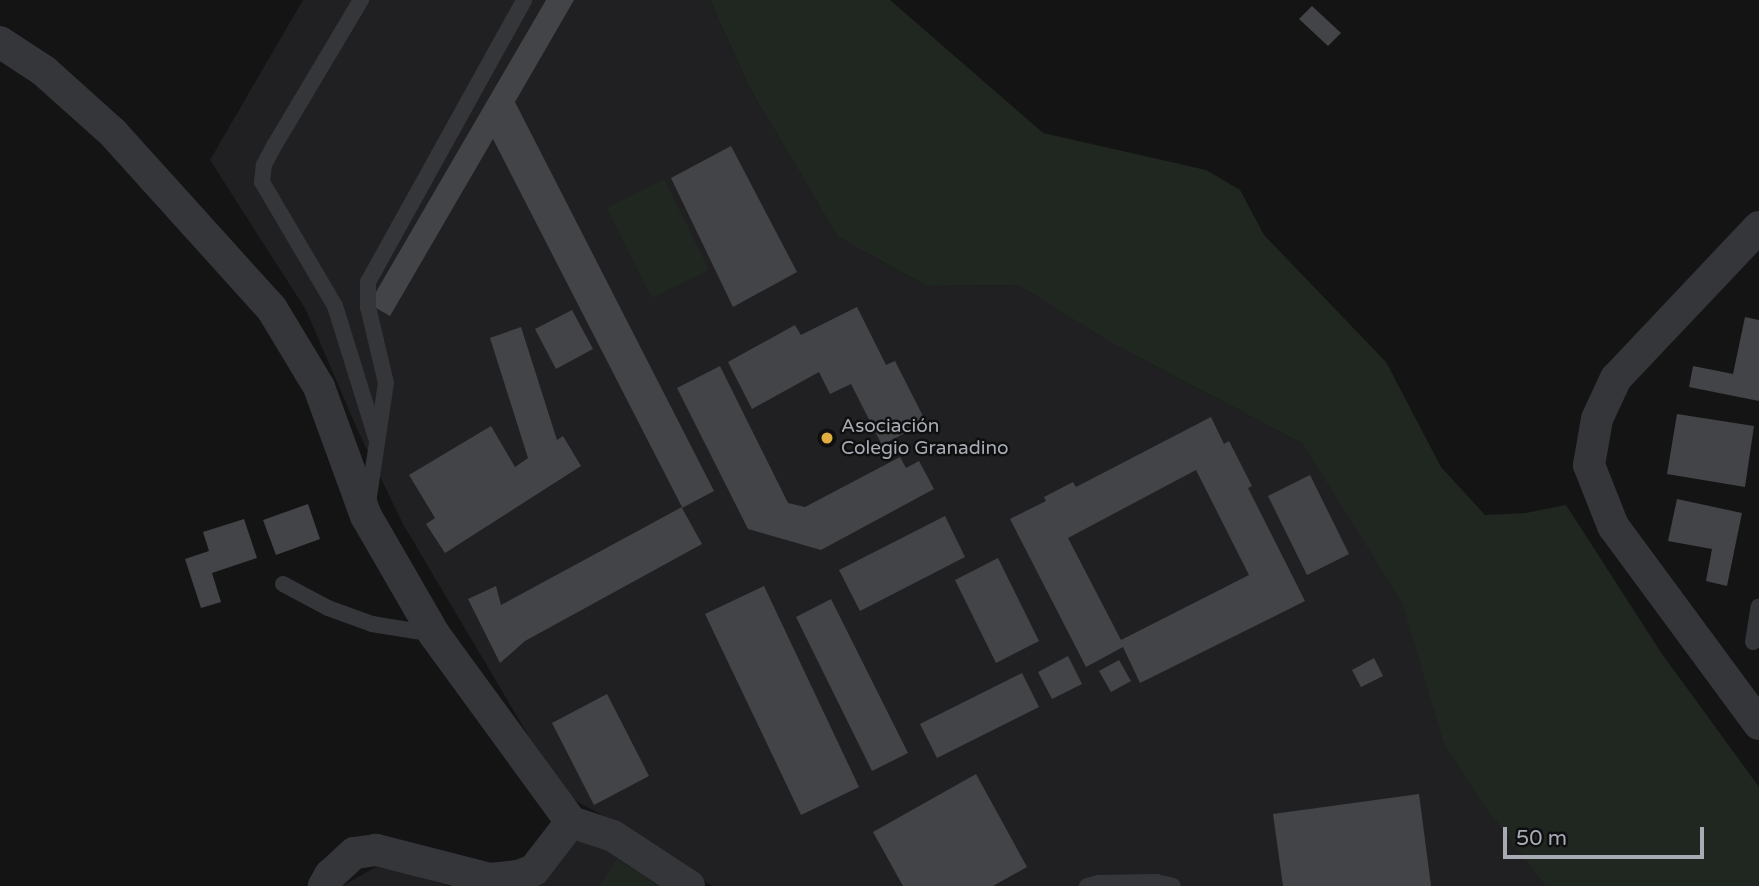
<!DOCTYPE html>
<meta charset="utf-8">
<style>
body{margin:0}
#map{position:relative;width:1759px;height:886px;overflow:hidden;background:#141415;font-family:"Varela Round",sans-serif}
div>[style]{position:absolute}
.built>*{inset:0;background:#202022}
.green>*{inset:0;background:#202721}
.building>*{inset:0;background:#434448}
.service>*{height:16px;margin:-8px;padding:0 8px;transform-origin:8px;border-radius:8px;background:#35363a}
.minor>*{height:32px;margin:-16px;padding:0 16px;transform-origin:16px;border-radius:16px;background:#35363a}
.dots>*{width:19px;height:19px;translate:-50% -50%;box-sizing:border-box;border:4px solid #0f0f10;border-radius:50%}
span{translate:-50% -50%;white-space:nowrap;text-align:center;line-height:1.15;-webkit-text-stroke:5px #0f0f10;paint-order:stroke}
.poi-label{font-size:19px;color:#a7abb4}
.left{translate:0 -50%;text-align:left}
.scale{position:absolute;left:1503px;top:827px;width:201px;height:32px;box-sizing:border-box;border:4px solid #a7abb4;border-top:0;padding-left:9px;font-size:21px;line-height:24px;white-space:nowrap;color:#a7abb4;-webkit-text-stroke:5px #0f0f10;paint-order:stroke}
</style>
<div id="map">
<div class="built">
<div style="clip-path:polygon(303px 0,710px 0,750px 89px,838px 237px,927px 286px,1018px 285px,1110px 342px,1303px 444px,1396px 540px,1569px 886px,712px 886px,628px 829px,563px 794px,403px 524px,358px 431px,306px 310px,210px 160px)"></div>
<div style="clip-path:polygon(571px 839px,627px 853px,674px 886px,535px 886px)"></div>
<div style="clip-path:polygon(376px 867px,404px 873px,449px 886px,342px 886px)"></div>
</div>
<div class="green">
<div style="clip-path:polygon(710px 0,890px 0,1043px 133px,1206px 170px,1240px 190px,1264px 235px,1386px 362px,1441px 467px,1485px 515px,1526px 513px,1566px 505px,1662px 654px,1759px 787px,1759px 886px,1546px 886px,1484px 805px,1444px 743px,1402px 602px,1303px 444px,1110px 342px,1018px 285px,927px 286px,838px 237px,750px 89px)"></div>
<div style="clip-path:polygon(664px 179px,709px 270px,652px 298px,607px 208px)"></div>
<div style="clip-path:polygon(617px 859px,658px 886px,600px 886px)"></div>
</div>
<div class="building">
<div style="clip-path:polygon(546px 0,574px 0,515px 102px,714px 491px,682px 508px,702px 544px,525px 641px,500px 663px,468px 599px,496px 586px,501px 605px,682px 507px,493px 139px,390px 316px,369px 304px)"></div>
<div style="clip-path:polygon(1312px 6px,1341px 33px,1328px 46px,1299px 19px)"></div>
<div style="clip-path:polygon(731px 146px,797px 272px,733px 307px,671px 178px)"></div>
<div style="clip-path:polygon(857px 307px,886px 365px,895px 361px,926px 422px,882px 445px,851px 384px,830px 394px,819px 372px,752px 409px,728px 362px,795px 325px,801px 335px)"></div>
<div style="clip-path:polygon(572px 310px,593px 349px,556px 369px,535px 329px)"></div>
<div style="clip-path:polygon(1745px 317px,1759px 320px,1759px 401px,1689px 387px,1693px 366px,1733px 374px)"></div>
<div style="clip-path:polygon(521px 327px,557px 440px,563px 436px,581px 466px,445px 553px,426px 524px,435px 518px,409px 475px,491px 426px,515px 467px,528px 458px,490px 338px)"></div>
<div style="clip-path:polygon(720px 366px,788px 503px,805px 507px,900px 457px,906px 468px,919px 461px,934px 489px,821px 550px,748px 529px,677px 388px)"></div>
<div style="clip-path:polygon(1677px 414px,1754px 426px,1745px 487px,1667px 474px)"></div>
<div style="clip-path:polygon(evenodd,1211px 417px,1224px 444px,1229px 441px,1252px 486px,1248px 488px,1305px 601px,1140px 683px,1123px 647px,1086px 667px,1010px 519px,1046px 501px,1044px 497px,1073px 482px,1076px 487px,1211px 417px,1196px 470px,1249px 575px,1121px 640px,1068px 538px,1196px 470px)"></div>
<div style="clip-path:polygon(1310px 475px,1349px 554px,1307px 575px,1268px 496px)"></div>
<div style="clip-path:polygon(1677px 499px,1742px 513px,1727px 586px,1706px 581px,1712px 549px,1668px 541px)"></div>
<div style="clip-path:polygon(308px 504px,320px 539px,276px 555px,263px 520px)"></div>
<div style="clip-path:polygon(945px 516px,965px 557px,860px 611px,839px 570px)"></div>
<div style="clip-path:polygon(244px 519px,257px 558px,212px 573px,221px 602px,201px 608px,185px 559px,209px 551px,203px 532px)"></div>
<div style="clip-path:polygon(998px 558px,1039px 641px,996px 663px,955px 580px)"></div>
<div style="clip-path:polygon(764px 586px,859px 787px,801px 815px,705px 614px)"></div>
<div style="clip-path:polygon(831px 599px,908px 753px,872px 771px,796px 617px)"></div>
<div style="clip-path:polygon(1068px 656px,1082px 684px,1052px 699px,1038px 672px)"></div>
<div style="clip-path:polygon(1374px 658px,1383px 676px,1361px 687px,1352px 670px)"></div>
<div style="clip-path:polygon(1119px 660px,1131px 681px,1111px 692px,1099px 671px)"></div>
<div style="clip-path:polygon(1022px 673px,1039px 707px,937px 758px,920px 724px)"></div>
<div style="clip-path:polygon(607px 694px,649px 776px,594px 805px,552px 723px)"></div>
<div style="clip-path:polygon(976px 774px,1027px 867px,993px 886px,903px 886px,873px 832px)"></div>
<div style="clip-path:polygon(1419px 794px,1431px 886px,1283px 886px,1273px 814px)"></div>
</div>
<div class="service">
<div style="left:361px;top:0;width:168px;rotate:120.8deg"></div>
<div style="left:275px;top:144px;width:24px;rotate:118deg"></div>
<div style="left:264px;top:165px;width:17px;rotate:97deg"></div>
<div style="left:262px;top:182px;width:144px;rotate:59.5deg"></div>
<div style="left:335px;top:306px;width:138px;rotate:72.7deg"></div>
<div style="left:368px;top:503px;width:121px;rotate:-81.5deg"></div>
<div style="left:386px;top:383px;width:78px;rotate:-103.3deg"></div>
<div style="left:368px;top:307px;width:25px;rotate:-90deg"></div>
<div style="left:368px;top:282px;width:322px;rotate:-61deg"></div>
<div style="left:283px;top:584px;width:51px;rotate:28.1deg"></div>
<div style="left:328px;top:608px;width:47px;rotate:20deg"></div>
<div style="left:372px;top:624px;width:63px;rotate:9.2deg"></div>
<div style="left:1753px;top:642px;width:36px;rotate:-81deg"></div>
<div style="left:1087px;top:886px;width:12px;rotate:-14deg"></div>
<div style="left:1099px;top:883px;width:57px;rotate:-1deg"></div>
<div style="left:1156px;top:882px;width:17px;rotate:13deg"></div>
</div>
<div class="minor">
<div style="left:0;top:42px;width:53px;rotate:33.4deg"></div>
<div style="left:44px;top:71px;width:93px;rotate:41.9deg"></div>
<div style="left:113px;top:133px;width:237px;rotate:47.9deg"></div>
<div style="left:272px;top:309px;width:91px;rotate:58.9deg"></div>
<div style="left:319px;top:387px;width:137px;rotate:70deg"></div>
<div style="left:366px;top:516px;width:136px;rotate:60deg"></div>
<div style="left:434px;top:634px;width:233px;rotate:53.9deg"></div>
<div style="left:571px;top:822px;width:61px;rotate:127.6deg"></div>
<div style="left:534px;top:870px;width:17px;rotate:159deg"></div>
<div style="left:518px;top:876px;width:28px;rotate:174deg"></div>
<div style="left:490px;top:879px;width:118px;rotate:-165.7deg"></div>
<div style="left:376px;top:850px;width:22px;rotate:172deg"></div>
<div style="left:354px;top:853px;width:33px;rotate:137deg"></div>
<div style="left:330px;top:875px;width:13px;rotate:119deg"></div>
<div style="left:1759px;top:227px;width:208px;rotate:133.4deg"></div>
<div style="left:1616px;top:378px;width:45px;rotate:114.9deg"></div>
<div style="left:1597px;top:419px;width:47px;rotate:99.9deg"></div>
<div style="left:1589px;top:465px;width:66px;rotate:68.5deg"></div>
<div style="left:1613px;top:526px;width:246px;rotate:53.6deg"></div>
<div style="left:571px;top:822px;width:44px;rotate:18.4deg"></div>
<div style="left:613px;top:836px;width:91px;rotate:33.3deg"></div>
</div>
<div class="dots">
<div style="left:827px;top:438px;background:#e0ad41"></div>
</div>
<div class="poi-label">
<span class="left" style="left:841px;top:438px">Asociación<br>Colegio Granadino</span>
</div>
<div class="scale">50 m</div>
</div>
